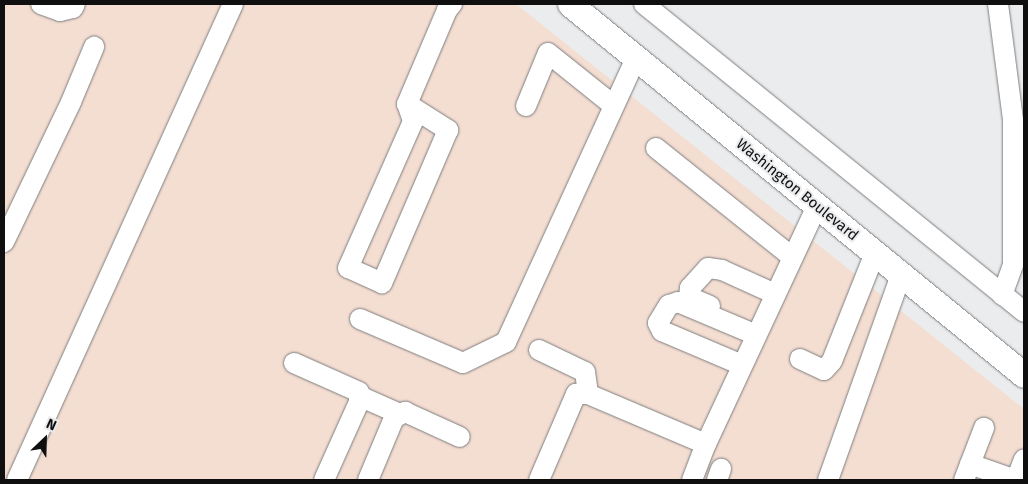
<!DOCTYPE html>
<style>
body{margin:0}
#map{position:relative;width:1028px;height:484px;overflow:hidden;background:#ebecee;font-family:"Fira Sans",sans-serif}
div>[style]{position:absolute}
.industrial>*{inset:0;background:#f4ddd1}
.roads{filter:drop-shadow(0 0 1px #7c7d7f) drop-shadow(0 0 1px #7c7d7f)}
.minor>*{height:20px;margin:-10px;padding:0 10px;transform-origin:10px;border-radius:10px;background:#fff}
.major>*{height:25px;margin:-12.5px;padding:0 12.5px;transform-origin:12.5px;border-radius:12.5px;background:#fff}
span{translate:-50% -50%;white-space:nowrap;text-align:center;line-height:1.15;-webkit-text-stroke:4px #ebecee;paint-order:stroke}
.street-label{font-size:15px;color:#0f0f10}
.frame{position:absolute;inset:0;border:5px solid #0f0f10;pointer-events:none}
.north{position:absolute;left:20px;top:414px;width:50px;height:50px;-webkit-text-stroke:4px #ebecee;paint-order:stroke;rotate:24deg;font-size:14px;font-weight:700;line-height:20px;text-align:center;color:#0f0f10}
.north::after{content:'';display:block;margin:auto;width:18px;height:22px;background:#0f0f10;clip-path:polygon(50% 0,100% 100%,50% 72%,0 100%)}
</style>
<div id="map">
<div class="industrial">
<div style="clip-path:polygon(4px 4px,516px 4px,1024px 409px,1024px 480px,4px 480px)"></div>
</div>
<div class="roads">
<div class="minor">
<div style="left:41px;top:4px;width:20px;rotate:20deg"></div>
<div style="left:60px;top:11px;width:13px;rotate:-13deg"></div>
<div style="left:73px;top:8px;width:4px;rotate:-63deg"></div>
<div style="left:644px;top:4px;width:489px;rotate:39deg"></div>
<div style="left:998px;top:4px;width:117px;rotate:82.6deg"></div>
<div style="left:1013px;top:120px;width:145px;rotate:90deg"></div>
<div style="left:1013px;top:265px;width:32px;rotate:110deg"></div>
<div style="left:407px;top:104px;width:49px;rotate:32.4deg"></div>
<div style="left:448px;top:130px;width:167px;rotate:113.3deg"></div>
<div style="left:382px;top:283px;width:37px;rotate:-156deg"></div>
<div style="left:348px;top:268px;width:161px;rotate:-66.1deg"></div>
<div style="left:413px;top:121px;width:18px;rotate:-109deg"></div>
<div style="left:407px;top:104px;width:102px;rotate:-66.9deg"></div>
<div style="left:447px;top:10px;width:8px;rotate:-50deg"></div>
<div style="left:526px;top:106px;width:57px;rotate:-67.5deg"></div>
<div style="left:548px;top:53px;width:83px;rotate:38.7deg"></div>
<div style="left:656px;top:148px;width:174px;rotate:38.7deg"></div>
<div style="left:4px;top:242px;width:155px;rotate:-64.4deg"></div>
<div style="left:71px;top:102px;width:60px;rotate:-67.3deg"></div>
<div style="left:710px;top:306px;width:23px;rotate:-157deg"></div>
<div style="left:689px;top:297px;width:9px;rotate:-84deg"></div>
<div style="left:690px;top:288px;width:27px;rotate:-48deg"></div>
<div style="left:708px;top:268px;width:14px;rotate:8deg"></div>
<div style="left:722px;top:270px;width:58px;rotate:24.4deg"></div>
<div style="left:360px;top:319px;width:112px;rotate:23.1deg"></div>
<div style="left:463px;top:363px;width:48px;rotate:-26deg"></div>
<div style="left:506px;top:342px;width:312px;rotate:-65.4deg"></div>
<div style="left:539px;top:350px;width:51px;rotate:25.6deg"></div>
<div style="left:585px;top:372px;width:22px;rotate:82deg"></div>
<div style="left:588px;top:394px;width:128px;rotate:23deg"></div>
<div style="left:706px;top:444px;width:263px;rotate:-65deg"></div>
<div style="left:800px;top:359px;width:26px;rotate:25deg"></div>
<div style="left:824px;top:370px;width:12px;rotate:-48deg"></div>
<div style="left:832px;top:361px;width:116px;rotate:-68.3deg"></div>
<div style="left:294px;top:363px;width:71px;rotate:24deg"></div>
<div style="left:359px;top:392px;width:10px;rotate:90deg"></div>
<div style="left:359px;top:402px;width:85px;rotate:114.2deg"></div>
<div style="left:742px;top:365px;width:87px;rotate:-157deg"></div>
<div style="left:662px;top:331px;width:9px;rotate:-117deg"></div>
<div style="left:658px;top:323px;width:21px;rotate:-59deg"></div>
<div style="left:669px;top:305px;width:9px;rotate:-18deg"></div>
<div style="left:678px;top:302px;width:85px;rotate:22.9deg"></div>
<div style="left:359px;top:396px;width:45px;rotate:23.7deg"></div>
<div style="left:970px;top:464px;width:49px;rotate:19.2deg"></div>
<div style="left:17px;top:480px;width:523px;rotate:-65.59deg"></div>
<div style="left:368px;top:480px;width:67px;rotate:-67.2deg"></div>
<div style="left:394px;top:418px;width:13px;rotate:-29deg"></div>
<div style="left:405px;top:412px;width:60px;rotate:24.4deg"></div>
<div style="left:539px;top:480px;width:94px;rotate:-66.7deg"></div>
<div style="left:576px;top:394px;width:12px"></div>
<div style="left:692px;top:480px;width:39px;rotate:-69deg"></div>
<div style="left:717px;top:480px;width:12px;rotate:-70deg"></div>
<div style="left:828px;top:480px;width:218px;rotate:-70.4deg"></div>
<div style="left:964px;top:480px;width:56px;rotate:-69deg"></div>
<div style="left:1016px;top:480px;width:22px;rotate:-69deg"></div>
</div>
<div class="major">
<div style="left:570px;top:4px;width:586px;rotate:39.26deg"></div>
</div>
</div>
<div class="street-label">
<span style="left:797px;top:190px;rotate:39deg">Washington Boulevard</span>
</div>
<div class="frame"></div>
<div class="north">N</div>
</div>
